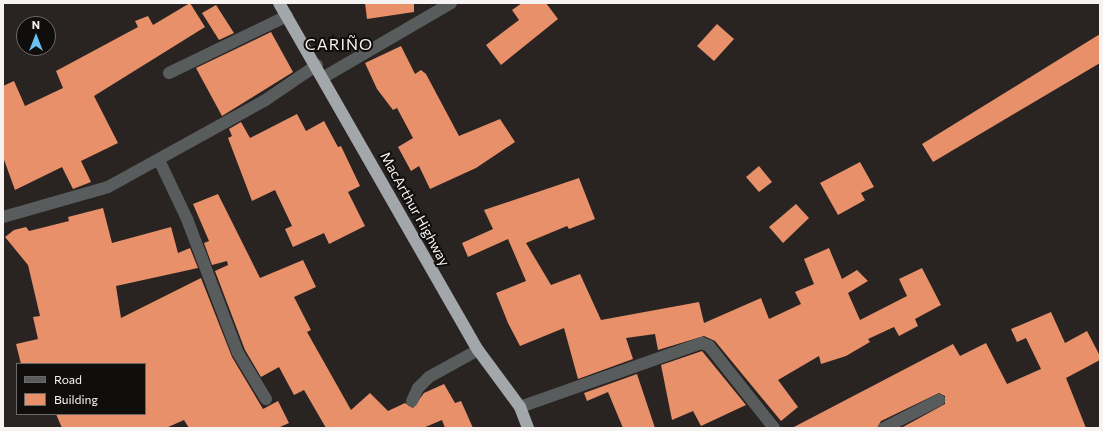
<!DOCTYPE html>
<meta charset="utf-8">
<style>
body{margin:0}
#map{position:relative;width:1103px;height:431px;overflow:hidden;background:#292422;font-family:Commissioner,sans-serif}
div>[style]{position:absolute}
.building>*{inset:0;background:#e89069}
.street>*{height:12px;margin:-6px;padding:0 6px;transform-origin:6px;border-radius:6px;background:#595c5d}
.highway>*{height:12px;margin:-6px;padding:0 6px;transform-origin:6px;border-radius:6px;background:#a1a7ab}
span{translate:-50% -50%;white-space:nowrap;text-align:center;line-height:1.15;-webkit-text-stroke:4px #100e0d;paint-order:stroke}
.street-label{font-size:14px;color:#f7f3f2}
.quarter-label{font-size:16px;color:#f7f3f2;letter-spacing:1px}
.frame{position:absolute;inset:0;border:4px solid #f7f3f2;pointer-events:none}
.legend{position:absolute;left:16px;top:363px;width:130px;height:52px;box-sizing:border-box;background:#100e0d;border:1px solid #6c6a69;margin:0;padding:5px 7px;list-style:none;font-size:12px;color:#f7f3f2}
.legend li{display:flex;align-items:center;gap:8px;height:20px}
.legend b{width:20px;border:1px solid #6c6a69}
.north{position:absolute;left:16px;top:16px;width:40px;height:40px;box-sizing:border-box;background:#100e0d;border:1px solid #6c6a69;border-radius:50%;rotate:0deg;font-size:11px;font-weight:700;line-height:16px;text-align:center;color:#f7f3f2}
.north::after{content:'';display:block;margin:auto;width:14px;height:18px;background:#6dc2f3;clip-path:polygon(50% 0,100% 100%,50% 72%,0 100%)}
</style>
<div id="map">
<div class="building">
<div style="clip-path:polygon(190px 3px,205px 27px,94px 96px,118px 143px,81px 161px,91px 182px,73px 189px,62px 167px,15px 190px,3px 157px,3px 86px,14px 81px,25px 106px,63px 88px,56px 71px,138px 27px,135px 21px,148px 16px,153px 25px)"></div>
<div style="clip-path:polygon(365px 3px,414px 3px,414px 12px,367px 19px)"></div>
<div style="clip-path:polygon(522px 3px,546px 3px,558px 19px,501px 65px,486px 45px,519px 20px,512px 10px)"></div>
<div style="clip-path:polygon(216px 5px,234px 33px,219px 40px,202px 13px)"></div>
<div style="clip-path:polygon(717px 24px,734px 39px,714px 61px,697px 46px)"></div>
<div style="clip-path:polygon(271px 32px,293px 72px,222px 116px,196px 68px)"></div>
<div style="clip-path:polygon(1100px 34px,1100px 63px,933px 162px,922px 144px)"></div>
<div style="clip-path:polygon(401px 46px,415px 74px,421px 70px,426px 74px,459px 136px,500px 119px,515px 142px,476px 168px,430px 189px,419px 166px,411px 171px,398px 147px,413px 138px,397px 108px,393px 110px,377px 89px,365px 63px)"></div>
<div style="clip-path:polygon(297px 114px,306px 131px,324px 121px,338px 147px,341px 146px,360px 186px,348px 192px,365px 226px,329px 244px,324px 233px,293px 247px,285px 229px,292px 226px,275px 190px,252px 201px,228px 138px,232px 136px,229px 129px,241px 122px,250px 138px)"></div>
<div style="clip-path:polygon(860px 162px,874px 187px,861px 193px,865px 200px,838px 215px,820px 183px)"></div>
<div style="clip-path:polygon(759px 166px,772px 182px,759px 192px,746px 177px)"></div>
<div style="clip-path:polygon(579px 178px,595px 219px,569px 229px,567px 226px,526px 243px,551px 285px,580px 274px,601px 320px,699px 302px,704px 323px,761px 298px,769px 319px,801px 304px,795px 292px,814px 284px,804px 259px,829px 248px,842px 279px,857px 270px,868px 281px,848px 293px,860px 320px,907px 296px,899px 279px,922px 268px,941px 305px,915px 319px,918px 326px,899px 336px,894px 327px,868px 339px,870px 342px,846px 356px,821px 364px,819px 356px,778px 380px,798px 407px,781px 421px,715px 341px,704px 336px,658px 350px,655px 334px,626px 338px,633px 359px,578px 379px,564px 328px,520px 346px,508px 323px,496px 293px,526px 281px,508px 239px,468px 257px,462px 243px,493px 229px,484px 210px)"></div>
<div style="clip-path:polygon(218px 194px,260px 278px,303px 260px,316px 287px,294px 297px,311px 330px,307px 332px,351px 410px,370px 393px,388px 411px,405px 403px,413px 408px,424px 393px,444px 384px,455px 403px,461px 401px,473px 428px,445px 428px,442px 420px,423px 428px,326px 428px,304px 390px,294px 395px,279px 367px,261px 377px,245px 350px,215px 271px,228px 265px,227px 261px,212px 265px,204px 243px,209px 241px,193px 204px)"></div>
<div style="clip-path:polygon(796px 204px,809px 218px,783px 243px,769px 227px)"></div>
<div style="clip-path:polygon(103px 208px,112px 243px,171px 227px,178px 253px,190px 248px,198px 268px,116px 286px,121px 318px,201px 278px,232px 357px,263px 409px,278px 401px,289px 423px,278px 428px,189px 428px,184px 420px,166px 428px,62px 428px,56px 414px,145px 414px,145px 364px,21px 364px,16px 344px,38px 339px,33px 317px,40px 316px,28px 265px,5px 237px,14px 230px,26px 227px,29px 231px,69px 221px,68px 217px)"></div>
<div style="clip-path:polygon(1051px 312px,1065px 343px,1087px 331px,1100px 356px,1100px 360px,1066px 378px,1086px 428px,901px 428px,945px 404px,945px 396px,939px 393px,881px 421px,877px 428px,792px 428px,953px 344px,960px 356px,986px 343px,1007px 384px,1041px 369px,1026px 338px,1017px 342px,1011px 329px)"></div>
<div style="clip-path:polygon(702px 351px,746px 405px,701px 426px,693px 411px,672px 420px,661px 365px)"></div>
<div style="clip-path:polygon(637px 374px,655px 428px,623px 428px,608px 392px,587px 401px,584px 393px)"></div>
</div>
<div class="street">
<div style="left:169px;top:73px;width:131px;rotate:-25.8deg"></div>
<div style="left:324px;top:77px;width:147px;rotate:-30.2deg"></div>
<div style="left:159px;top:160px;width:65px;rotate:64.6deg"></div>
<div style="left:187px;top:219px;width:143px;rotate:69.2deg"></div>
<div style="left:238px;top:353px;width:54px;rotate:58.7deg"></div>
<div style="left:3px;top:217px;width:109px;rotate:-15.9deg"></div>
<div style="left:108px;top:187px;width:178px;rotate:-28.9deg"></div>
<div style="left:264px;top:101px;width:64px;rotate:-34.2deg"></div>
<div style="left:412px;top:401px;width:14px;rotate:-65deg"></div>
<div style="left:418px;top:388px;width:16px;rotate:-45deg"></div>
<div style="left:429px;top:377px;width:56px;rotate:-28.9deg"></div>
<div style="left:520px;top:407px;width:193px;rotate:-19.4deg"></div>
<div style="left:702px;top:343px;width:8px;rotate:23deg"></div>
<div style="left:709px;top:346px;width:105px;rotate:51.6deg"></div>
<div style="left:884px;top:428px;width:62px;rotate:-27deg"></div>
</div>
<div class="highway">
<div style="left:279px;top:3px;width:400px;rotate:60.2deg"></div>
<div style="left:478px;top:350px;width:71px;rotate:53.6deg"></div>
<div style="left:520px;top:407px;width:22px;rotate:69deg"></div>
</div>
<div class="street-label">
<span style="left:415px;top:209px;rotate:61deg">MacArthur Highway</span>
</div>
<div class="quarter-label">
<span style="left:339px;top:44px">CARIÑO</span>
</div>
<div class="frame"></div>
<ul class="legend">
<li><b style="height:5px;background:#595c5d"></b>Road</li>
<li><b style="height:11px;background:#e89069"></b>Building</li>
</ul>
<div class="north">N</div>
</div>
